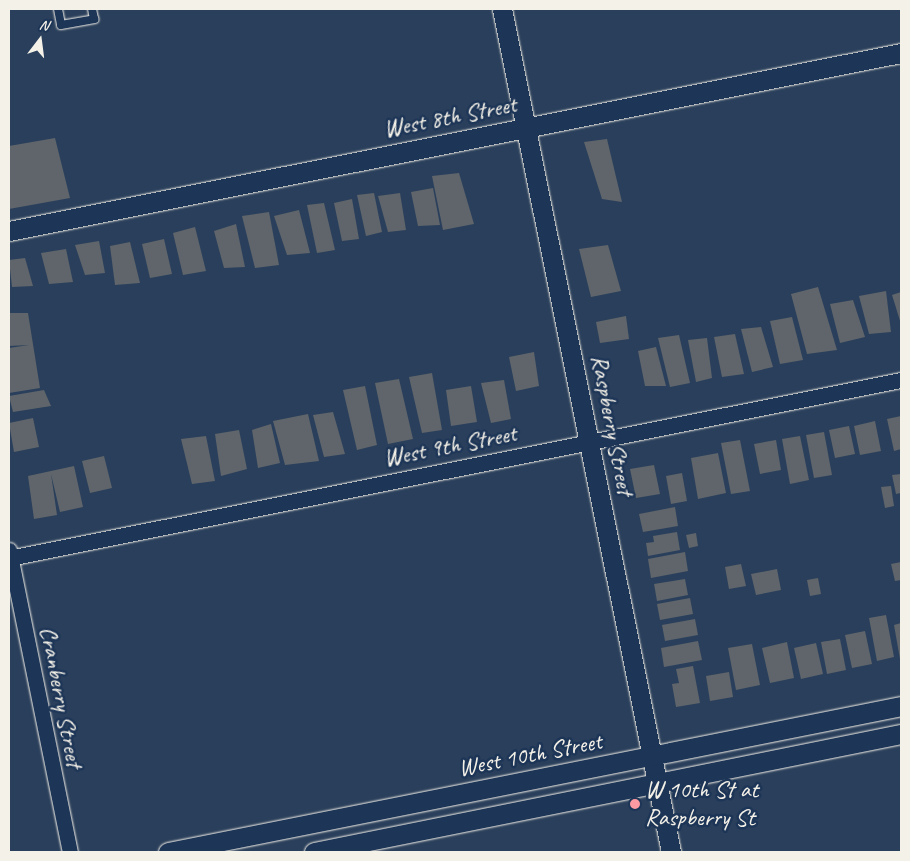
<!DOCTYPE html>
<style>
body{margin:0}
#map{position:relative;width:910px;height:861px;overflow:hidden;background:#2a3f5b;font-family:Caveat,sans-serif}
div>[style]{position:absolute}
.building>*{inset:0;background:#5f656b}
.roads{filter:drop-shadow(0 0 1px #f4f1e8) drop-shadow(0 0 1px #f4f1e8)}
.service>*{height:8px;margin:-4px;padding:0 4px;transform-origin:4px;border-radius:4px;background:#1d3557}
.minor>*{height:15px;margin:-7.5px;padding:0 7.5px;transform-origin:7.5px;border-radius:7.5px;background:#1d3557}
.tertiary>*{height:19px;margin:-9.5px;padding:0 9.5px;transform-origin:9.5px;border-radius:9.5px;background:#1d3557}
.dots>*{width:14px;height:14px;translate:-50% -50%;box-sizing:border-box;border:2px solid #1d3557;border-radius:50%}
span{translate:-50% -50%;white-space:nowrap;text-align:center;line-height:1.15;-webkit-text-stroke:5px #1d3557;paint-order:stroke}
.street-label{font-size:24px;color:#f4f1e8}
.poi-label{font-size:24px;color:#f4f1e8}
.left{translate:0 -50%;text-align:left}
.frame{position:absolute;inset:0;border:10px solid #f4f1e8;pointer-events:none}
.north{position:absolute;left:15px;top:15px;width:50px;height:50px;-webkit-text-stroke:4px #1d3557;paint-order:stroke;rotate:15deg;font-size:14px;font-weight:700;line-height:20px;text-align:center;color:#f4f1e8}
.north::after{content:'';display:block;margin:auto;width:18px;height:22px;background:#f4f1e8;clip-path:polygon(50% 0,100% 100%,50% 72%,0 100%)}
</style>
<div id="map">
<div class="building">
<div style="clip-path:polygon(55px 138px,70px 198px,9px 209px,9px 146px)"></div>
<div style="clip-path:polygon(607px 139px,622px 202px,602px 199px,584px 142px)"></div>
<div style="clip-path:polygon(459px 173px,474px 224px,443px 230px,432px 176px)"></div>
<div style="clip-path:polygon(433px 188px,440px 225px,418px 226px,411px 192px)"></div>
<div style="clip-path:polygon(374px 193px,382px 232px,366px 236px,357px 195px)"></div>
<div style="clip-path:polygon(400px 193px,406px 230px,388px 232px,378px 196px)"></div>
<div style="clip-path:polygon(352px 199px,359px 239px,342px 241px,334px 203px)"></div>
<div style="clip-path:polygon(324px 203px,335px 250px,317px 253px,307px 205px)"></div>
<div style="clip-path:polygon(299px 210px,310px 253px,287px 255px,274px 216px)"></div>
<div style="clip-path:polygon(269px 212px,279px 265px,255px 268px,242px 216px)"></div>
<div style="clip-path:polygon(236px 224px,245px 267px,224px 268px,214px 231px)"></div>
<div style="clip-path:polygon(195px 227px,206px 271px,183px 275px,173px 233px)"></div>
<div style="clip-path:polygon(164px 239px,172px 274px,150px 278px,142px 244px)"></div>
<div style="clip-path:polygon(99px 241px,105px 273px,85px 275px,75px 245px)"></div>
<div style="clip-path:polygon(130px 242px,140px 283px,115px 285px,110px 246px)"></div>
<div style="clip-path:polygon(608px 245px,621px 291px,591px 297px,579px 249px)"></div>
<div style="clip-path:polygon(66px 249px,73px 282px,49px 284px,41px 253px)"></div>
<div style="clip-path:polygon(25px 258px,33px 286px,12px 287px,9px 260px)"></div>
<div style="clip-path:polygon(818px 287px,837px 350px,807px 354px,791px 294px)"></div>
<div style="clip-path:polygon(886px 291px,891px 332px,869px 334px,859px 296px)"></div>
<div style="clip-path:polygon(901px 292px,901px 324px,892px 295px)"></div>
<div style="clip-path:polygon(853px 300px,865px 337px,840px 343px,830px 304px)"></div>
<div style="clip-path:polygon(9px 313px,28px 313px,40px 388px,9px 393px,9px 348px,29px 345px,9px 346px)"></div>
<div style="clip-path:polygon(626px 316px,629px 339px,600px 343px,596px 322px)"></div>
<div style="clip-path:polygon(792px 317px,803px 360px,780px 364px,770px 321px)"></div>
<div style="clip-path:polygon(761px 327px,773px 367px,752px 372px,741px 329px)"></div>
<div style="clip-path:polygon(735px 334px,744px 374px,722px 377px,714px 337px)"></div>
<div style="clip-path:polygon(679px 335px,690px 383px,670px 387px,658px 338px)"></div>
<div style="clip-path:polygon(707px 338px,712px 378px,696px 382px,688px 340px)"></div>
<div style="clip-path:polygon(656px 347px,666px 386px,645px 386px,638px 351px)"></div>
<div style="clip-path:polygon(534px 352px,539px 386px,516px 391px,509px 357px)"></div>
<div style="clip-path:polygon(432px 373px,442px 430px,422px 433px,409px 377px)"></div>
<div style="clip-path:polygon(399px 379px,413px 439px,388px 444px,375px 383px)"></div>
<div style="clip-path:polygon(504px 380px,511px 419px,491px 423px,481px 383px)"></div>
<div style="clip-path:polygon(365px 386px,377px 445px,357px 450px,343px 390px)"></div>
<div style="clip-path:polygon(471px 386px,477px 422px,451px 426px,446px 390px)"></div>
<div style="clip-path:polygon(44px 390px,51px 406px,13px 412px,9px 396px)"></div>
<div style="clip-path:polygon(333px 412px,345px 454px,324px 457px,313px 415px)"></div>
<div style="clip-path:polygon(308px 414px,319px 461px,285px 465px,273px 421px)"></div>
<div style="clip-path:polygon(901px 416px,901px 449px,894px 451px,887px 419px)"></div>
<div style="clip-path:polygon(33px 418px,39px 447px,14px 452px,9px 423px)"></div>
<div style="clip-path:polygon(875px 421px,881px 451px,860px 455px,854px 426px)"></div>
<div style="clip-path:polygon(271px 424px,280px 463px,258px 468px,252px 430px)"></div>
<div style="clip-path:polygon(849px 426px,855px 454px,835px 458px,829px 430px)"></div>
<div style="clip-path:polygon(239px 430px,247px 469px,221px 476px,215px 434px)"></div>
<div style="clip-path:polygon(824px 432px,832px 475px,814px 478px,806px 435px)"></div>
<div style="clip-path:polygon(206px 436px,215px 481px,192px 484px,181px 439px)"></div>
<div style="clip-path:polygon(800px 436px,809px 480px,790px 484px,782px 439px)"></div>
<div style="clip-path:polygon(740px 440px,750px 491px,731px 494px,721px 443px)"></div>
<div style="clip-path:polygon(776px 440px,781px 470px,760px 474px,754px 444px)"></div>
<div style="clip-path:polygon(718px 453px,726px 493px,698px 499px,691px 458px)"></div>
<div style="clip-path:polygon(104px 456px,112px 488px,90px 493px,82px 461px)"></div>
<div style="clip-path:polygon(654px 465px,660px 494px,636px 498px,630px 469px)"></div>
<div style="clip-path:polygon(74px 466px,83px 507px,60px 512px,51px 474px,57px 515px,34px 519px,28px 476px)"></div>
<div style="clip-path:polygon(682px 473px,687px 501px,671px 504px,666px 476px)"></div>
<div style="clip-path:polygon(901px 474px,901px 493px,896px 494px,892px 475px)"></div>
<div style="clip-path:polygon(891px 486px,894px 506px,885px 508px,881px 487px)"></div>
<div style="clip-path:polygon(675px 507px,678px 526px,643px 532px,639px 514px)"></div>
<div style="clip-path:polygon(677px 532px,680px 550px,648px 556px,646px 543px,654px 542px,653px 536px)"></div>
<div style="clip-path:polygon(696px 533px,698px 546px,689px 548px,686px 535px)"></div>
<div style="clip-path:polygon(685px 552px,688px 571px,651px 578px,648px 559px)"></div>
<div style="clip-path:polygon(901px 562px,901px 580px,895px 581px,891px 564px)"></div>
<div style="clip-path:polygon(741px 564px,746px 586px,729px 589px,725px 567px)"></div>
<div style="clip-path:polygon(777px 569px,781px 590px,756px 595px,751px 574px)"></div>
<div style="clip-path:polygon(818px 578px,821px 594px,810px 596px,807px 580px)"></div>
<div style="clip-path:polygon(685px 579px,688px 595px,657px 601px,654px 584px)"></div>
<div style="clip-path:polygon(690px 598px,693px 614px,660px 620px,657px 604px)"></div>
<div style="clip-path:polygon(886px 615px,894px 657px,877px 661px,869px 618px)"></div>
<div style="clip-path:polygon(695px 619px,698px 635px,665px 641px,662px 625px)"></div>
<div style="clip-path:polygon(901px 623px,901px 659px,900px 659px,894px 625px)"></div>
<div style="clip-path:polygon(865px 631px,872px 664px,852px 668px,845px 635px)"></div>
<div style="clip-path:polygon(840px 639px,846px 670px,827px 674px,821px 642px)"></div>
<div style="clip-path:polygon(698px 641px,702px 660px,664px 667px,661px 648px)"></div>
<div style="clip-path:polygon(787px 642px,794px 678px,770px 683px,762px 648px)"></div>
<div style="clip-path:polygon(816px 643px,823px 674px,801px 679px,794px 648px)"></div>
<div style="clip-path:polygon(752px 644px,760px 685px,736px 690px,728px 648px)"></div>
<div style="clip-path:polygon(693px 666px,700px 703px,676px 707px,672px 684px,679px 683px,676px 669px)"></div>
<div style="clip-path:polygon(729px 672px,733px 697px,710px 701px,706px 676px)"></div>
</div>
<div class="roads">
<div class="service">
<div style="left:58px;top:9px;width:16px;rotate:79deg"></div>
<div style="left:61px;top:25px;width:34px;rotate:-10deg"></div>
<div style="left:94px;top:19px;width:10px;rotate:-101deg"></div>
</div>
<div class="minor">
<div style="left:9px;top:550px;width:308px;rotate:78.6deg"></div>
<div style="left:9px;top:558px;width:910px;rotate:-11.29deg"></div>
</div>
<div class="tertiary">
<div style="left:502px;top:9px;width:860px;rotate:78.66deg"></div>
<div style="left:9px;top:231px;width:910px;rotate:-11.29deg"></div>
<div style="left:168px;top:852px;width:747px;rotate:-11.26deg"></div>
<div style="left:314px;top:852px;width:599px;rotate:-11.37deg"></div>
</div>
</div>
<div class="dots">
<div style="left:635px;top:804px;background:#ff9aa2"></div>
</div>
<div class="street-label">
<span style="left:450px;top:117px;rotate:-11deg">West 8th Street</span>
<span style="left:612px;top:425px;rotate:79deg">Raspberry Street</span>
<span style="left:450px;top:446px;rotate:-11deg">West 9th Street</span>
<span style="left:61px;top:697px;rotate:79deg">Cranberry Street</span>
<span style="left:530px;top:755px;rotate:-11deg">West 10th Street</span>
</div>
<div class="poi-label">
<span class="left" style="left:645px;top:804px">W 10th St at<br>Raspberry St</span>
</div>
<div class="frame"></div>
<div class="north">N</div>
</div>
